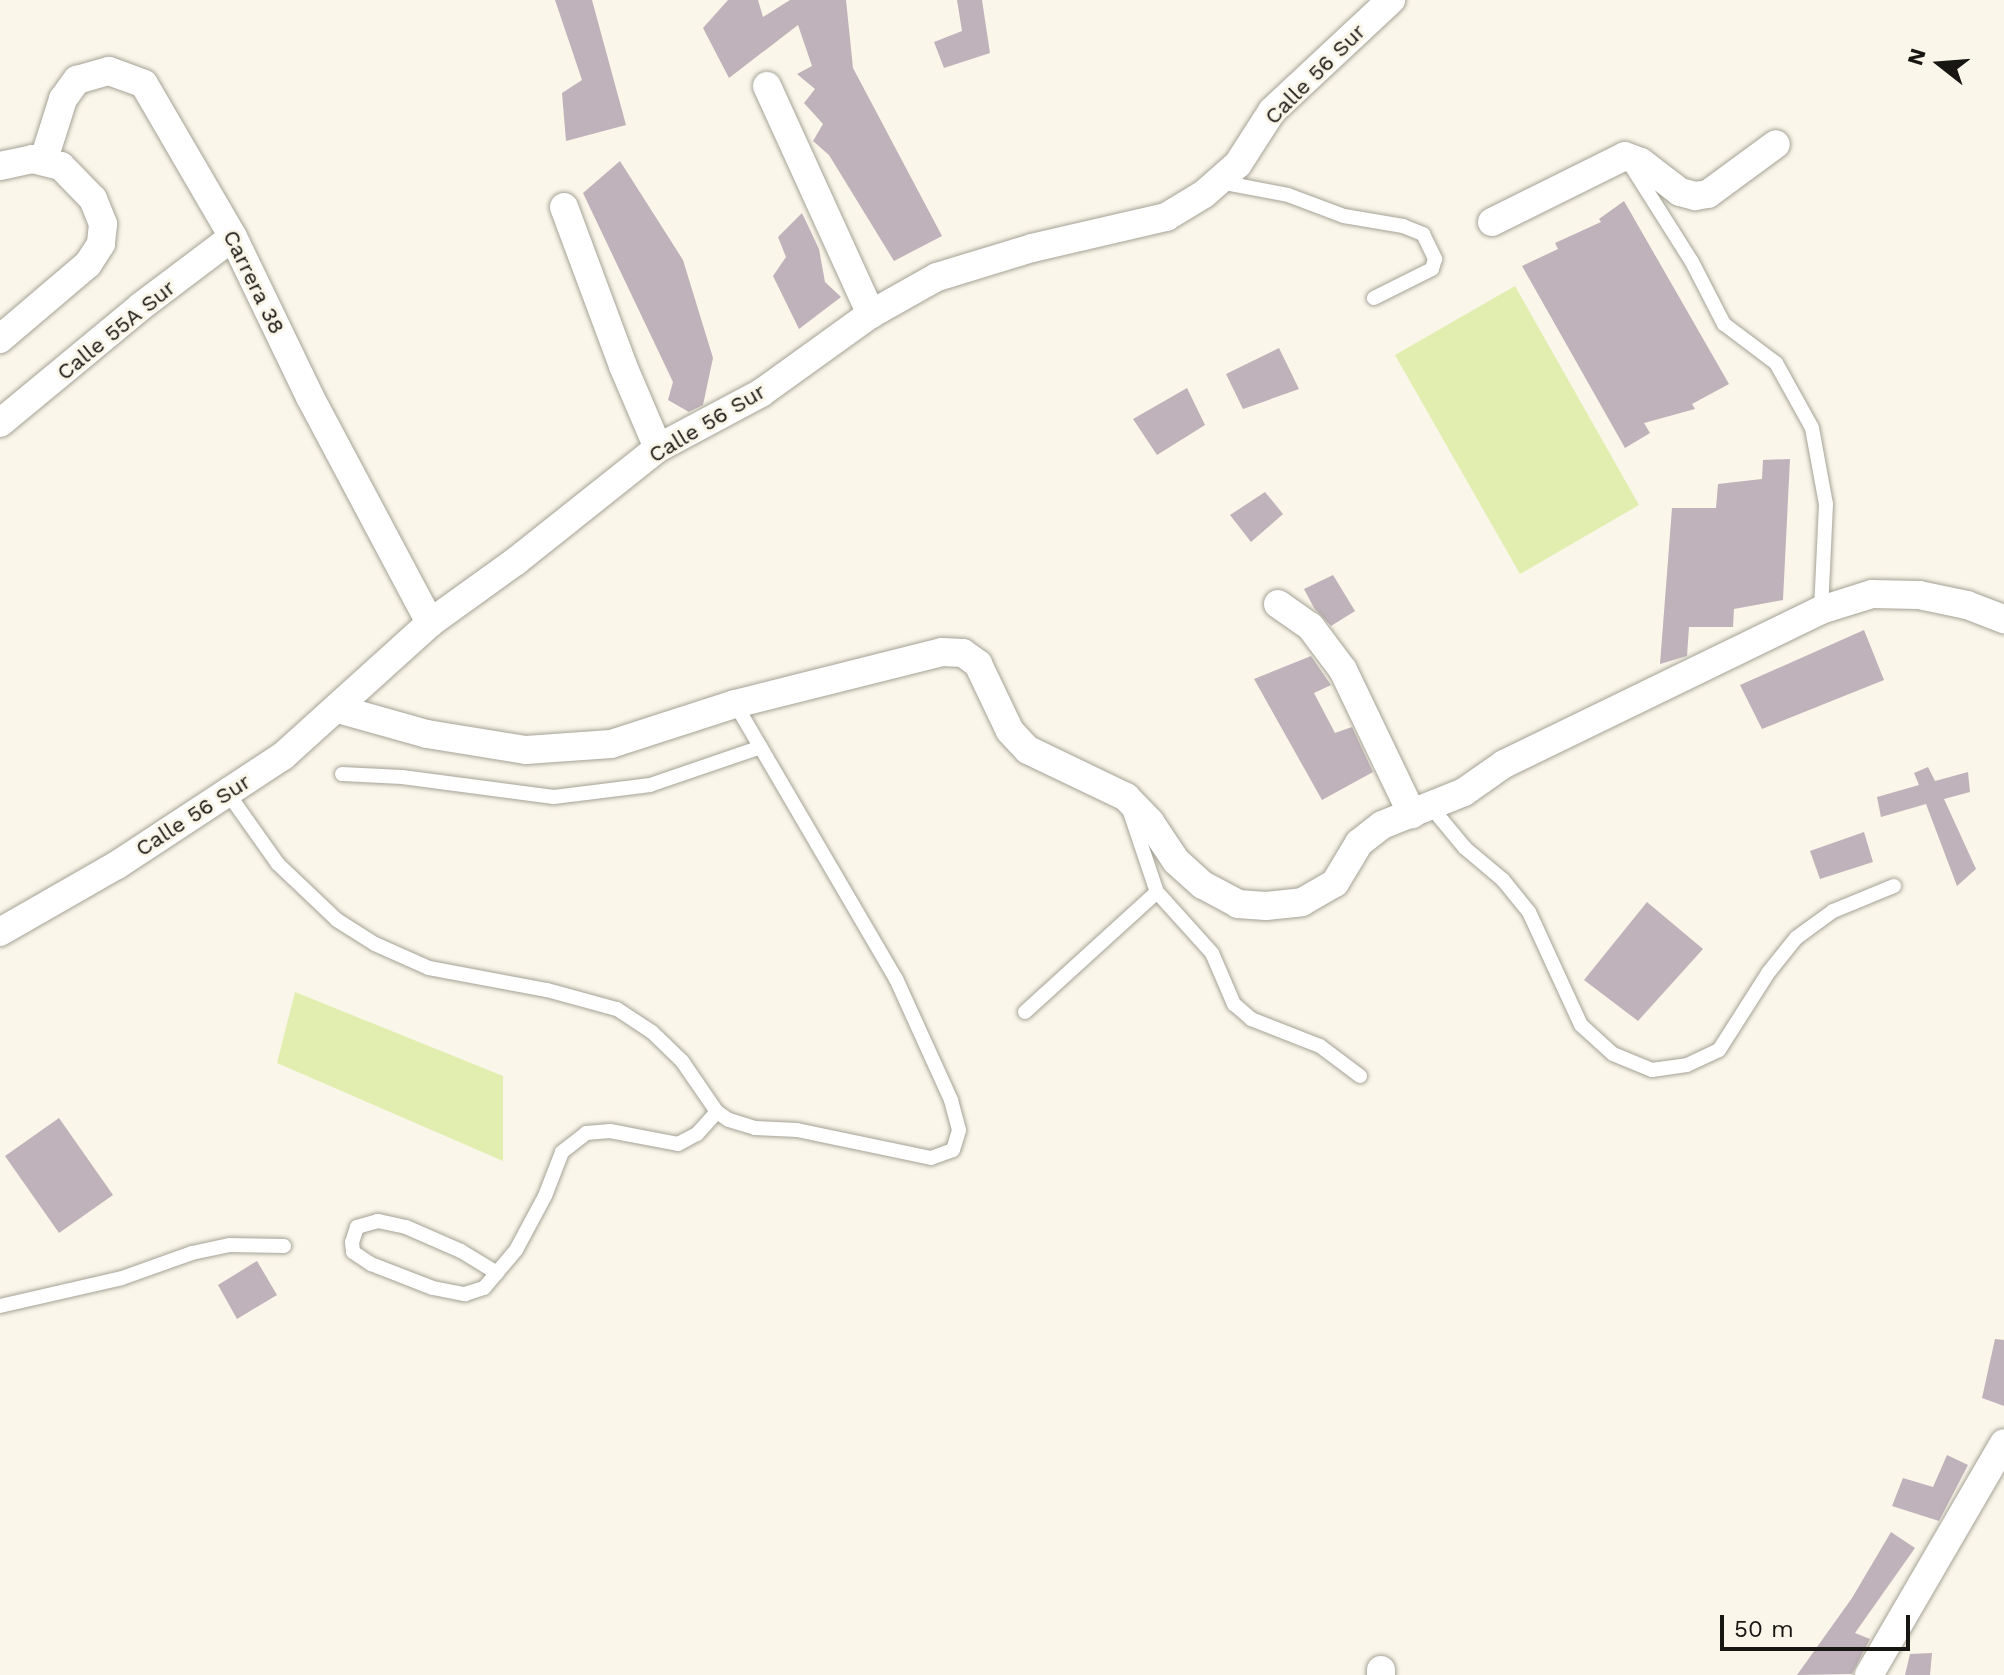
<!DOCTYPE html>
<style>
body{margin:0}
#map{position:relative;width:2004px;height:1675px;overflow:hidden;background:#faf6e9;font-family:"Work Sans",sans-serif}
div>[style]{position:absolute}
.green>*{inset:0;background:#e1eeaf}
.building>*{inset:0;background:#bfb2ba}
.roads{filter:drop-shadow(0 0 2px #a5a296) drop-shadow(0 0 2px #a5a296)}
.service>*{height:14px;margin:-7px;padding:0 7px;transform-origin:7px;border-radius:7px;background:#fff}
.minor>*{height:28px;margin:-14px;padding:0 14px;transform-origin:14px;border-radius:14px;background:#fff}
span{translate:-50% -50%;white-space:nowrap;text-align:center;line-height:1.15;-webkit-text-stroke:6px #faf6e9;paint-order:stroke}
.street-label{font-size:22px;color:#181612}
.north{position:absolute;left:1900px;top:24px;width:80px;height:80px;-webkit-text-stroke:6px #faf6e9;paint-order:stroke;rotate:287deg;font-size:22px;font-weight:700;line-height:32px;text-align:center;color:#181612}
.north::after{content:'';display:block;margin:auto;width:28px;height:36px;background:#181612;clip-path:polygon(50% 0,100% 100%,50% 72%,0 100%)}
.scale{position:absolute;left:1720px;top:1615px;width:190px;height:36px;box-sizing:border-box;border:4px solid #181612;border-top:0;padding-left:10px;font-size:24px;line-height:28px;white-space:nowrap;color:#181612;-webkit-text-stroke:6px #faf6e9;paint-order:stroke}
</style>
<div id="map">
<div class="green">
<div style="clip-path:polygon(1515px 286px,1639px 505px,1520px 574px,1395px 355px)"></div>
<div style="clip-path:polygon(295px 992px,503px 1076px,503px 1161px,277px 1063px)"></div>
</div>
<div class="building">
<div style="clip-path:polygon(555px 0,592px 0,626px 125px,566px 141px,562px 93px,582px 80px)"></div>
<div style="clip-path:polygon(728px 0,758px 0,763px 17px,790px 0,846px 0,853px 68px,942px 236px,894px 261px,829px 155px,813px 141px,823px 124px,804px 103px,815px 89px,797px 74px,812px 66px,798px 25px,729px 78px,703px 28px)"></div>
<div style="clip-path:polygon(957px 0,982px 0,990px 53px,944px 68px,934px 42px,962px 31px)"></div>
<div style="clip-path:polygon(620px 161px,683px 260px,713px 358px,703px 405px,689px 412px,668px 400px,673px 382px,583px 193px)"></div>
<div style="clip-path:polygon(1624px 201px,1729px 384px,1692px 404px,1695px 409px,1644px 423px,1650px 433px,1625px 448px,1522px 266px,1558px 249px,1555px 243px,1601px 222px,1599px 219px)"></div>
<div style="clip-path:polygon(802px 213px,819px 249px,825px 282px,841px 297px,799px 329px,773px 276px,786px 257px,778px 237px)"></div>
<div style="clip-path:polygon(1279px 348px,1299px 389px,1243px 409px,1226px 374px)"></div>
<div style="clip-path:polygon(1187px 388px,1205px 425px,1157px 455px,1133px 419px)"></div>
<div style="clip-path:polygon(1790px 459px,1783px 600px,1734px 609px,1733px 627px,1689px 627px,1687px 656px,1660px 664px,1672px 508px,1716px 508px,1718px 484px,1762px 479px,1763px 460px)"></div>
<div style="clip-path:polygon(1265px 492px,1283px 514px,1251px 542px,1230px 515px)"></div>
<div style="clip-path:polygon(1333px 575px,1355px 611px,1331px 626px,1314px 608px,1304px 589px)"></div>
<div style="clip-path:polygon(1864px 630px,1884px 680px,1762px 729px,1740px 685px)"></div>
<div style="clip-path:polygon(1311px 656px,1331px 685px,1314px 693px,1335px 733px,1352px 727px,1373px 772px,1322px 800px,1254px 679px)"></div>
<div style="clip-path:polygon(1928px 767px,1935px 781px,1968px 772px,1970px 792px,1944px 799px,1976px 869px,1957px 886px,1926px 804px,1881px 817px,1877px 797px,1919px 785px,1914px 773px)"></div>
<div style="clip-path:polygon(1864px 832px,1873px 862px,1820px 879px,1810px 851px)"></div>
<div style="clip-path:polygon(1647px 902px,1703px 949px,1638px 1021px,1584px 980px)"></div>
<div style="clip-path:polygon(59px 1118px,113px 1195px,59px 1233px,5px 1156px)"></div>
<div style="clip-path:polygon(257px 1261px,277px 1295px,237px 1319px,218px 1285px)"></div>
<div style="clip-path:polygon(1995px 1339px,2004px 1340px,2004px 1406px,1982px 1398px)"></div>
<div style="clip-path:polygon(1947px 1455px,1968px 1465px,1939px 1521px,1892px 1506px,1903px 1478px,1933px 1487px)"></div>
<div style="clip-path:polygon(1891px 1532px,1915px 1548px,1855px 1633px,1870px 1639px,1852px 1674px,1797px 1675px,1852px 1598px)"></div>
<div style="clip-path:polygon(1932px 1653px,1930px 1675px,1905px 1675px,1910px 1654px)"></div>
</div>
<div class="roads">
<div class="service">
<div style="left:1630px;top:164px;width:116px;rotate:57.7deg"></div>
<div style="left:1692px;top:262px;width:70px;rotate:62.7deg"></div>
<div style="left:1724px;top:324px;width:65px;rotate:36.9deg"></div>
<div style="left:1776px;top:363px;width:74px;rotate:61deg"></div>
<div style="left:1812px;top:428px;width:77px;rotate:79.6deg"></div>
<div style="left:1826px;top:504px;width:106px;rotate:92.7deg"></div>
<div style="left:1220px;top:182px;width:69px;rotate:10.8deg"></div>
<div style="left:1288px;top:195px;width:60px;rotate:20.6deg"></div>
<div style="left:1344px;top:216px;width:60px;rotate:9.6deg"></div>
<div style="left:1403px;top:226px;width:22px;rotate:22deg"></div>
<div style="left:1423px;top:234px;width:28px;rotate:64deg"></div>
<div style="left:1435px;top:259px;width:10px;rotate:107deg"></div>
<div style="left:1432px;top:269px;width:65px;rotate:153.4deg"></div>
<div style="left:342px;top:774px;width:60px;rotate:2.9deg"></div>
<div style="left:402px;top:777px;width:153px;rotate:7.5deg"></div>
<div style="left:554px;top:797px;width:97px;rotate:-7.1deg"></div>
<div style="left:650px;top:785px;width:117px;rotate:-18.9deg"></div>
<div style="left:227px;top:792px;width:88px;rotate:54.7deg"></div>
<div style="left:278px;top:864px;width:81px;rotate:43.5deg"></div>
<div style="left:337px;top:920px;width:45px;rotate:32.3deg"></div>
<div style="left:375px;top:944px;width:59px;rotate:24deg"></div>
<div style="left:429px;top:968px;width:120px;rotate:10.6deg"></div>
<div style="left:547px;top:990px;width:73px;rotate:15.2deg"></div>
<div style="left:617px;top:1009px;width:42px;rotate:33.3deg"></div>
<div style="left:652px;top:1032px;width:42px;rotate:44deg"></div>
<div style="left:682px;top:1061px;width:62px;rotate:55.5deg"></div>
<div style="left:717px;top:1112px;width:14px;rotate:34deg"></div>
<div style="left:729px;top:1120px;width:27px;rotate:17deg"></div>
<div style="left:755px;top:1128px;width:42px;rotate:2.7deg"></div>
<div style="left:797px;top:1130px;width:137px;rotate:11.8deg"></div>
<div style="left:931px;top:1158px;width:23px;rotate:-20deg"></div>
<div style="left:953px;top:1150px;width:21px;rotate:-73deg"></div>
<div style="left:959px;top:1130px;width:31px;rotate:-105deg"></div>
<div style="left:951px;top:1100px;width:133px;rotate:-114.4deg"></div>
<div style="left:896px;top:979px;width:319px;rotate:-120.3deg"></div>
<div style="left:1431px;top:807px;width:53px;rotate:50.3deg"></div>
<div style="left:1465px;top:848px;width:50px;rotate:40.1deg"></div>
<div style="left:1503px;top:880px;width:41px;rotate:50.9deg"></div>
<div style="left:1529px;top:912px;width:124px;rotate:65.3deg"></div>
<div style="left:1581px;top:1025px;width:43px;rotate:42.2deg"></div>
<div style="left:1613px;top:1054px;width:42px;rotate:22.3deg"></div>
<div style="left:1652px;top:1070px;width:35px;rotate:-8deg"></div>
<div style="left:1687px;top:1065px;width:35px;rotate:-25deg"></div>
<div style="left:1719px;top:1050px;width:91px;rotate:-57.5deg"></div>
<div style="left:1768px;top:973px;width:45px;rotate:-51.3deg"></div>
<div style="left:1796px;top:938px;width:46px;rotate:-36.1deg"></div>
<div style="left:1833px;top:911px;width:66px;rotate:-22.3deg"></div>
<div style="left:1129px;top:809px;width:88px;rotate:71.4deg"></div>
<div style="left:1157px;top:892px;width:82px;rotate:48deg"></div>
<div style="left:1212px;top:953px;width:56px;rotate:66.7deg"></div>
<div style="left:1234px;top:1004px;width:23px;rotate:41deg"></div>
<div style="left:1251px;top:1019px;width:74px;rotate:21.4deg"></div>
<div style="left:1320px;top:1046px;width:50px;rotate:36.9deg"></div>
<div style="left:1025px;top:1012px;width:178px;rotate:-42.3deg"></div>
<div style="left:497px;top:1273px;width:42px;rotate:-148.6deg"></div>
<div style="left:461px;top:1251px;width:60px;rotate:-156.4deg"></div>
<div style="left:406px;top:1227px;width:29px;rotate:-168deg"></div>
<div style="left:378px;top:1221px;width:22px;rotate:164deg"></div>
<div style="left:357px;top:1227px;width:16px;rotate:108deg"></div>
<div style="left:352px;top:1242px;width:10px;rotate:84deg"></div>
<div style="left:353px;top:1252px;width:22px;rotate:34deg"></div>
<div style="left:371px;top:1264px;width:66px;rotate:21.2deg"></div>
<div style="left:433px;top:1288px;width:33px;rotate:11deg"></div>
<div style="left:465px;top:1294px;width:20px;rotate:-18deg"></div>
<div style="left:484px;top:1288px;width:50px;rotate:-49.9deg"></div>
<div style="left:516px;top:1250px;width:61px;rotate:-61.8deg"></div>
<div style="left:545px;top:1196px;width:47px;rotate:-68.9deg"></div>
<div style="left:562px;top:1152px;width:31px;rotate:-38deg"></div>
<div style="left:586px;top:1133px;width:24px;rotate:-5deg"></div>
<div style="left:610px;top:1131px;width:69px;rotate:10.8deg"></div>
<div style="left:678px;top:1144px;width:21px;rotate:-28deg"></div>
<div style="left:697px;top:1134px;width:30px;rotate:-48deg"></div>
<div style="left:0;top:1306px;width:125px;rotate:-12.9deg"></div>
<div style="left:122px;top:1278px;width:74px;rotate:-19.7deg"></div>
<div style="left:192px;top:1253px;width:39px;rotate:-12deg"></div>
<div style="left:230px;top:1245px;width:54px;rotate:1.1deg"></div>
</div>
<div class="minor">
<div style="left:767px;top:86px;width:251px;rotate:65.5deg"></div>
<div style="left:44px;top:159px;width:63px;rotate:-72.4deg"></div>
<div style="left:63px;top:99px;width:24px;rotate:-54deg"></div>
<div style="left:77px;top:80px;width:33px;rotate:-16deg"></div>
<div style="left:109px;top:71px;width:37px;rotate:20deg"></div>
<div style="left:144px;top:84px;width:177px;rotate:59.8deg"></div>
<div style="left:233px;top:237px;width:178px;rotate:64.3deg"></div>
<div style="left:310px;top:397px;width:256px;rotate:62deg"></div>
<div style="left:0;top:166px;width:33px;rotate:-12deg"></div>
<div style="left:32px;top:159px;width:30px;rotate:14deg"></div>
<div style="left:61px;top:166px;width:46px;rotate:45.9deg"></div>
<div style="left:93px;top:199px;width:27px;rotate:68deg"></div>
<div style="left:103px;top:224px;width:20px;rotate:96deg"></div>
<div style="left:101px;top:244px;width:24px;rotate:123deg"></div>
<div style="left:88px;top:264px;width:116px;rotate:139.6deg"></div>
<div style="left:564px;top:207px;width:170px;rotate:69.6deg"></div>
<div style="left:623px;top:366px;width:89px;rotate:66.9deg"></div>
<div style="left:1492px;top:222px;width:148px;rotate:-26.4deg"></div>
<div style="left:1625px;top:156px;width:17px;rotate:21deg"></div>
<div style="left:1641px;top:162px;width:49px;rotate:37.6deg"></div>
<div style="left:1680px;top:192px;width:16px;rotate:15deg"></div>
<div style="left:1695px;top:196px;width:13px;rotate:-9deg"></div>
<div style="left:1708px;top:194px;width:84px;rotate:-36.3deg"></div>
<div style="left:0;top:423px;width:182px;rotate:-39.6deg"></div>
<div style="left:140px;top:307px;width:116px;rotate:-37deg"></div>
<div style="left:1278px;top:604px;width:39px;rotate:35deg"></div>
<div style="left:1310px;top:626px;width:55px;rotate:53.1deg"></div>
<div style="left:1343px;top:670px;width:160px;rotate:64.4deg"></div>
<div style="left:338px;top:709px;width:92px;rotate:15.7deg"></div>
<div style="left:427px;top:734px;width:100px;rotate:9.2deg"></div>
<div style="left:526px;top:750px;width:85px;rotate:-4deg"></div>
<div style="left:611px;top:744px;width:130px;rotate:-17.9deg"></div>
<div style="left:735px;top:704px;width:213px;rotate:-14.1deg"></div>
<div style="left:942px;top:652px;width:21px;rotate:3deg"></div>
<div style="left:963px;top:653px;width:19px;rotate:36deg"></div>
<div style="left:978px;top:664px;width:74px;rotate:64.5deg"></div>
<div style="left:1010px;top:731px;width:26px;rotate:47deg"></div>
<div style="left:1028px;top:750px;width:109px;rotate:25.6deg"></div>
<div style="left:1126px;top:797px;width:35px;rotate:46deg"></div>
<div style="left:1150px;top:822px;width:47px;rotate:56.3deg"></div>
<div style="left:1176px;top:861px;width:36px;rotate:42deg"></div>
<div style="left:1203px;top:885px;width:40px;rotate:28deg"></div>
<div style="left:1238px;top:904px;width:28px;rotate:4deg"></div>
<div style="left:1266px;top:906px;width:36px;rotate:-6deg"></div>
<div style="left:1302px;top:902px;width:38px;rotate:-30deg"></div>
<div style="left:1335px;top:883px;width:47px;rotate:-59deg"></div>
<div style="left:1359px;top:843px;width:29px;rotate:-38deg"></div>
<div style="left:1382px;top:825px;width:88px;rotate:-21.9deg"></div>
<div style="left:1464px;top:792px;width:49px;rotate:-35deg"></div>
<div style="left:1504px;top:764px;width:352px;rotate:-25.9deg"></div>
<div style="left:1821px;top:610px;width:53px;rotate:-17.4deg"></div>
<div style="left:1872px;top:594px;width:47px;rotate:1.2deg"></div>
<div style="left:1919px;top:595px;width:49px;rotate:11.8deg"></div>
<div style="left:1967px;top:605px;width:40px;rotate:21deg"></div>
<div style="left:0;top:932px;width:135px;rotate:-29.8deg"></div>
<div style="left:117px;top:865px;width:199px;rotate:-33.3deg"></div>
<div style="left:283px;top:756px;width:198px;rotate:-42.1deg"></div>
<div style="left:430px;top:623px;width:106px;rotate:-35.8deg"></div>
<div style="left:516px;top:561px;width:181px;rotate:-38.5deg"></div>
<div style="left:658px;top:448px;width:117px;rotate:-28.1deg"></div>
<div style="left:761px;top:393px;width:135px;rotate:-35.7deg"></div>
<div style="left:871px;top:314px;width:76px;rotate:-29.3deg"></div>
<div style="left:937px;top:277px;width:99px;rotate:-17deg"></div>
<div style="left:1032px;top:248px;width:138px;rotate:-13deg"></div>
<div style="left:1166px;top:217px;width:44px;rotate:-31.2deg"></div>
<div style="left:1204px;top:194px;width:45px;rotate:-41.4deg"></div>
<div style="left:1238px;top:164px;width:63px;rotate:-57.3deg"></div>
<div style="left:1272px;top:111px;width:163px;rotate:-43deg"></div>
<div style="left:1381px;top:1675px;width:5px;rotate:-90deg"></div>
<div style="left:1869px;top:1675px;width:268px;rotate:-59.8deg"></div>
</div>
</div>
<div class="street-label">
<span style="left:1315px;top:74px;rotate:-45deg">Calle 56 Sur</span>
<span style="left:254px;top:282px;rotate:64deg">Carrera 38</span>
<span style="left:116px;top:330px;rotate:-39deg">Calle 55A Sur</span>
<span style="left:707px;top:423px;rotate:-31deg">Calle 56 Sur</span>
<span style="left:193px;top:815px;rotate:-33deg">Calle 56 Sur</span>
</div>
<div class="north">N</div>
<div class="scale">50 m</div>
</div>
